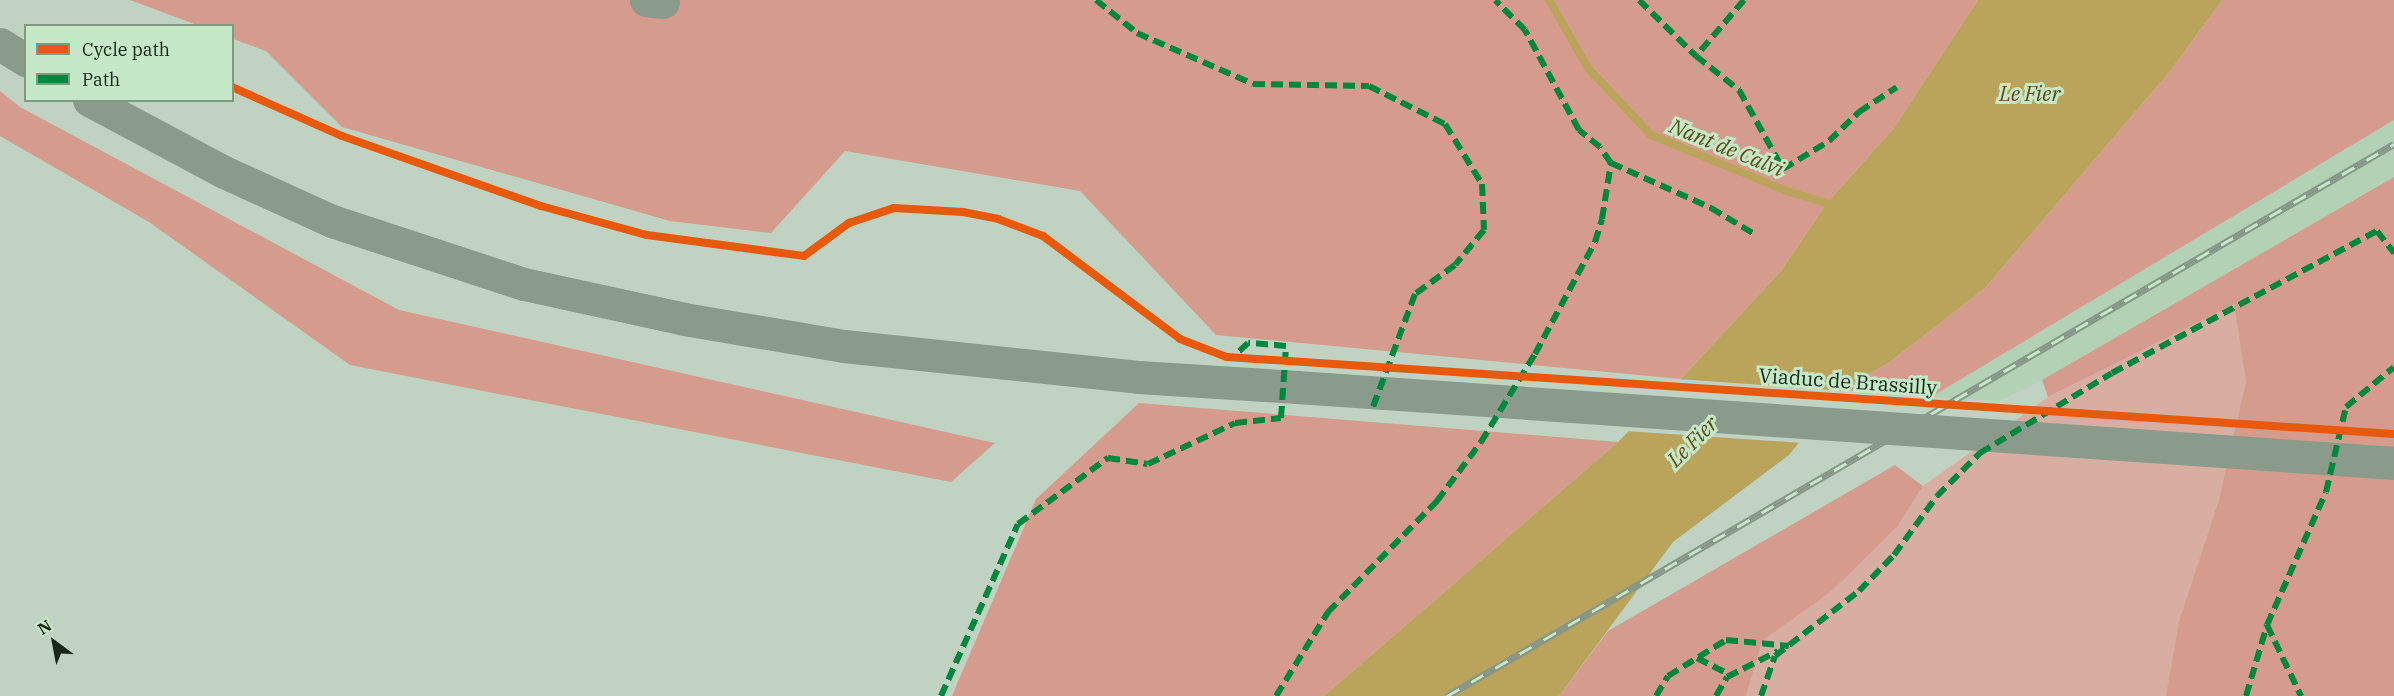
<!DOCTYPE html>
<style>
body{margin:0}
#map{position:relative;width:2394px;height:696px;overflow:hidden;background:#c0d2c1;font-family:"IBM Plex Serif",serif}
div>[style]{position:absolute}
.built>*{inset:0;background:#b3d1b5}
.green>*{inset:0;background:#d7aea1}
.forest>*{inset:0;background:#d59c8e}
.water>*{inset:0;background:#baa45c}
.pier>*{inset:0;background:#c0d2c1}
.stream>*{height:8px;margin:-4px;padding:0 4px;transform-origin:4px;border-radius:4px;background:#baa45c}
.minor>*{height:33px;margin:-16.5px;padding:0 16.5px;transform-origin:16.5px;border-radius:16.5px;background:#899b8a}
.highway>*{height:33px;margin:-16.5px;padding:0 16.5px;transform-origin:16.5px;border-radius:16.5px;background:#8a9b8b}
.rail>*{height:7px;margin-top:-3.5px;transform-origin:0;background:repeating-linear-gradient(90deg,#c5e8c7 0 14px,#869688 0 28px);box-sizing:border-box;border-block:2px solid #869688}
.highway-bridge>*{height:33px;margin:-16.5px;padding:0 16.5px;transform-origin:16.5px;border-radius:16.5px;background:#8a9b8b}
.quiet>*{height:6px;margin-top:-3px;transform-origin:0;background:repeating-linear-gradient(90deg,#00873e 0 12px,transparent 0 18px)}
.cycleway>*{height:8px;margin:-4px;padding:0 4px;transform-origin:4px;border-radius:4px;background:#e8590c}
span{translate:-50% -50%;white-space:nowrap;text-align:center;line-height:1.15;-webkit-text-stroke:6px #c5e8c7;paint-order:stroke}
.street-label{font-size:20px;color:#182519}
.water-label{font-size:21px;color:#5f4b19;font-style:italic}
.legend{position:absolute;left:24px;top:24px;width:210px;height:78px;box-sizing:border-box;background:#c5e8c7;border:2px solid #809a81;margin:0;padding:8px 10px;list-style:none;font-size:18px;color:#182519}
.legend li{display:flex;align-items:center;gap:12px;height:30px}
.legend b{width:30px;border:2px solid #809a81}
.north{position:absolute;left:24px;top:612px;width:60px;height:60px;-webkit-text-stroke:4px #c5e8c7;paint-order:stroke;rotate:328deg;font-size:16px;font-weight:700;line-height:24px;text-align:center;color:#182519}
.north::after{content:'';display:block;margin:auto;width:21px;height:27px;background:#182519;clip-path:polygon(50% 0,100% 100%,50% 72%,0 100%)}
</style>
<div id="map">
<div class="built">
<div style="clip-path:polygon(2394px 120px,2394px 177px,2042px 380px,1999px 401px,1931px 397px)"></div>
</div>
<div class="green">
<div style="clip-path:polygon(2234px 303px,2246px 382px,2194px 696px,1746px 696px,1761px 641px,1832px 591px,1897px 527px,1923px 486px,2048px 397px)"></div>
</div>
<div class="forest">
<div style="clip-path:polygon(130px 0,1978px 0,1894px 128px,1827px 203px,1781px 271px,1681px 379px,1216px 335px,1080px 191px,845px 151px,771px 233px,670px 221px,342px 127px,266px 51px,233px 39px,232px 26px,197px 25px)"></div>
<div style="clip-path:polygon(2222px 0,2394px 0,2394px 120px,1931px 397px,1842px 390px,1891px 361px,1984px 289px,2171px 70px)"></div>
<div style="clip-path:polygon(0 91px,20px 107px,399px 310px,995px 443px,951px 482px,350px 365px,149px 222px,0 136px)"></div>
<div style="clip-path:polygon(2394px 177px,2394px 696px,2166px 696px,2179px 622px,2219px 500px,2246px 382px,2234px 304px,2048px 397px,2042px 380px)"></div>
<div style="clip-path:polygon(1139px 403px,1618px 442px,1324px 696px,952px 696px,1036px 499px)"></div>
<div style="clip-path:polygon(1895px 465px,1923px 486px,1897px 527px,1832px 591px,1762px 641px,1746px 696px,1559px 696px,1608px 631px)"></div>
</div>
<div class="water">
<div style="clip-path:polygon(1978px 0,2222px 0,2171px 70px,1984px 289px,1891px 361px,1842px 390px,1789px 455px,1673px 542px,1559px 696px,1324px 696px,1618px 442px,1681px 379px,1781px 271px,1827px 203px,1894px 128px)"></div>
</div>
<div class="pier">
<div style="clip-path:polygon(1677px 379px,1847px 391px,1803px 443px,1626px 431px)"></div>
</div>
<div class="stream">
<div style="left:1549px;top:0;width:78px;rotate:60.2deg"></div>
<div style="left:1588px;top:68px;width:92px;rotate:46.8deg"></div>
<div style="left:1651px;top:135px;width:147px;rotate:22.4deg"></div>
<div style="left:1787px;top:191px;width:42px;rotate:16.7deg"></div>
<div style="left:1827px;top:203px;width:9px;rotate:72deg"></div>
</div>
<div class="minor">
<div style="left:646px;top:0;width:17px;rotate:7deg"></div>
</div>
<div class="highway">
<div style="left:0;top:44px;width:31px;rotate:32deg"></div>
<div style="left:89px;top:100px;width:153px;rotate:28.1deg"></div>
<div style="left:224px;top:172px;width:119px;rotate:24.4deg"></div>
<div style="left:332px;top:221px;width:202px;rotate:18.2deg"></div>
<div style="left:524px;top:284px;width:164px;rotate:12.3deg"></div>
<div style="left:684px;top:319px;width:162px;rotate:9.6deg"></div>
<div style="left:844px;top:346px;width:296px;rotate:6deg"></div>
<div style="left:1138px;top:377px;width:159px;rotate:3.6deg"></div>
</div>
<div class="rail">
<div style="left:1447px;top:696px;width:1096px;rotate:-30.24deg"></div>
</div>
<div class="highway-bridge">
<div style="left:1297px;top:387px;width:1100px;rotate:3.96deg"></div>
</div>
<div class="quiet">
<div style="left:1096px;top:0;width:53px;rotate:38.8deg"></div>
<div style="left:1137px;top:33px;width:127px;rotate:23.7deg"></div>
<div style="left:1253px;top:84px;width:116px;rotate:1deg"></div>
<div style="left:1369px;top:86px;width:85px;rotate:26.6deg"></div>
<div style="left:1445px;top:124px;width:70px;rotate:58.3deg"></div>
<div style="left:1482px;top:184px;width:46px;rotate:87.5deg"></div>
<div style="left:1484px;top:230px;width:45px;rotate:129.6deg"></div>
<div style="left:1455px;top:265px;width:49px;rotate:144.1deg"></div>
<div style="left:1415px;top:294px;width:121px;rotate:110.4deg"></div>
<div style="left:1639px;top:0;width:80px;rotate:44.5deg"></div>
<div style="left:1744px;top:0;width:74px;rotate:130.6deg"></div>
<div style="left:1696px;top:56px;width:55px;rotate:38.3deg"></div>
<div style="left:1739px;top:90px;width:90px;rotate:60.9deg"></div>
<div style="left:1783px;top:169px;width:54px;rotate:-31.3deg"></div>
<div style="left:1829px;top:141px;width:42px;rotate:-44deg"></div>
<div style="left:1859px;top:112px;width:45px;rotate:-33.3deg"></div>
<div style="left:1611px;top:163px;width:110px;rotate:24.2deg"></div>
<div style="left:1711px;top:208px;width:52px;rotate:31deg"></div>
<div style="left:2267px;top:625px;width:79px;rotate:64.4deg"></div>
<div style="left:1697px;top:658px;width:38px;rotate:27deg"></div>
<div style="left:941px;top:696px;width:188px;rotate:-65.9deg"></div>
<div style="left:1018px;top:524px;width:112px;rotate:-36.3deg"></div>
<div style="left:1108px;top:458px;width:40px;rotate:8.5deg"></div>
<div style="left:1148px;top:464px;width:96px;rotate:-25.2deg"></div>
<div style="left:1235px;top:423px;width:46px;rotate:-6.2deg"></div>
<div style="left:1281px;top:418px;width:72px;rotate:-86deg"></div>
<div style="left:1286px;top:346px;width:38px;rotate:-175deg"></div>
<div style="left:1248px;top:343px;width:21px;rotate:137deg"></div>
<div style="left:1276px;top:696px;width:99px;rotate:-58.2deg"></div>
<div style="left:1328px;top:612px;width:156px;rotate:-45.5deg"></div>
<div style="left:1437px;top:501px;width:74px;rotate:-53.3deg"></div>
<div style="left:1481px;top:442px;width:103px;rotate:-58.5deg"></div>
<div style="left:1535px;top:354px;width:127px;rotate:-61.8deg"></div>
<div style="left:1595px;top:242px;width:24px;rotate:-73deg"></div>
<div style="left:1602px;top:219px;width:57px;rotate:-80.9deg"></div>
<div style="left:1611px;top:163px;width:19px;rotate:-125deg"></div>
<div style="left:1600px;top:147px;width:27px;rotate:-141deg"></div>
<div style="left:1579px;top:130px;width:114px;rotate:-118.4deg"></div>
<div style="left:1525px;top:30px;width:42px;rotate:-135deg"></div>
<div style="left:1656px;top:696px;width:23px;rotate:-59deg"></div>
<div style="left:1668px;top:676px;width:68px;rotate:-31.8deg"></div>
<div style="left:1726px;top:640px;width:63px;rotate:5.4deg"></div>
<div style="left:1716px;top:696px;width:22px;rotate:-60deg"></div>
<div style="left:1727px;top:677px;width:57px;rotate:-27deg"></div>
<div style="left:1761px;top:696px;width:42px;rotate:-70.7deg"></div>
<div style="left:1775px;top:656px;width:106px;rotate:-37.7deg"></div>
<div style="left:1859px;top:591px;width:50px;rotate:-45.8deg"></div>
<div style="left:1894px;top:555px;width:73px;rotate:-53.9deg"></div>
<div style="left:1937px;top:496px;width:61px;rotate:-45deg"></div>
<div style="left:1980px;top:453px;width:154px;rotate:-31.2deg"></div>
<div style="left:2112px;top:373px;width:301px;rotate:-28.2deg"></div>
<div style="left:2377px;top:231px;width:28px;rotate:52deg"></div>
<div style="left:2246px;top:696px;width:74px;rotate:-73.5deg"></div>
<div style="left:2267px;top:625px;width:145px;rotate:-66.1deg"></div>
<div style="left:2326px;top:492px;width:87px;rotate:-76.8deg"></div>
<div style="left:2346px;top:407px;width:62px;rotate:-39.8deg"></div>
</div>
<div class="cycleway">
<div style="left:232px;top:87px;width:120px;rotate:24deg"></div>
<div style="left:342px;top:136px;width:211px;rotate:19.4deg"></div>
<div style="left:541px;top:206px;width:110px;rotate:15.3deg"></div>
<div style="left:647px;top:235px;width:158px;rotate:7.6deg"></div>
<div style="left:804px;top:256px;width:56px;rotate:-36.3deg"></div>
<div style="left:849px;top:223px;width:47px;rotate:-18.4deg"></div>
<div style="left:894px;top:208px;width:69px;rotate:3.3deg"></div>
<div style="left:963px;top:212px;width:36px;rotate:11deg"></div>
<div style="left:998px;top:219px;width:48px;rotate:20.7deg"></div>
<div style="left:1043px;top:236px;width:171px;rotate:36.9deg"></div>
<div style="left:1180px;top:339px;width:50px;rotate:21deg"></div>
<div style="left:1227px;top:357px;width:1170px;rotate:3.77deg"></div>
</div>
<div class="street-label">
<span style="left:1848px;top:381px;rotate:4deg">Viaduc de Brassilly</span>
</div>
<div class="water-label">
<span style="left:2030px;top:93px">Le Fier</span>
<span style="left:1727px;top:147px;rotate:22deg">Nant de Calvi</span>
<span style="left:1692px;top:441px;rotate:-45deg">Le Fier</span>
</div>
<ul class="legend">
<li><b style="height:8px;background:#e8590c"></b>Cycle path</li>
<li><b style="height:8px;background:#00873e"></b>Path</li>
</ul>
<div class="north">N</div>
</div>
